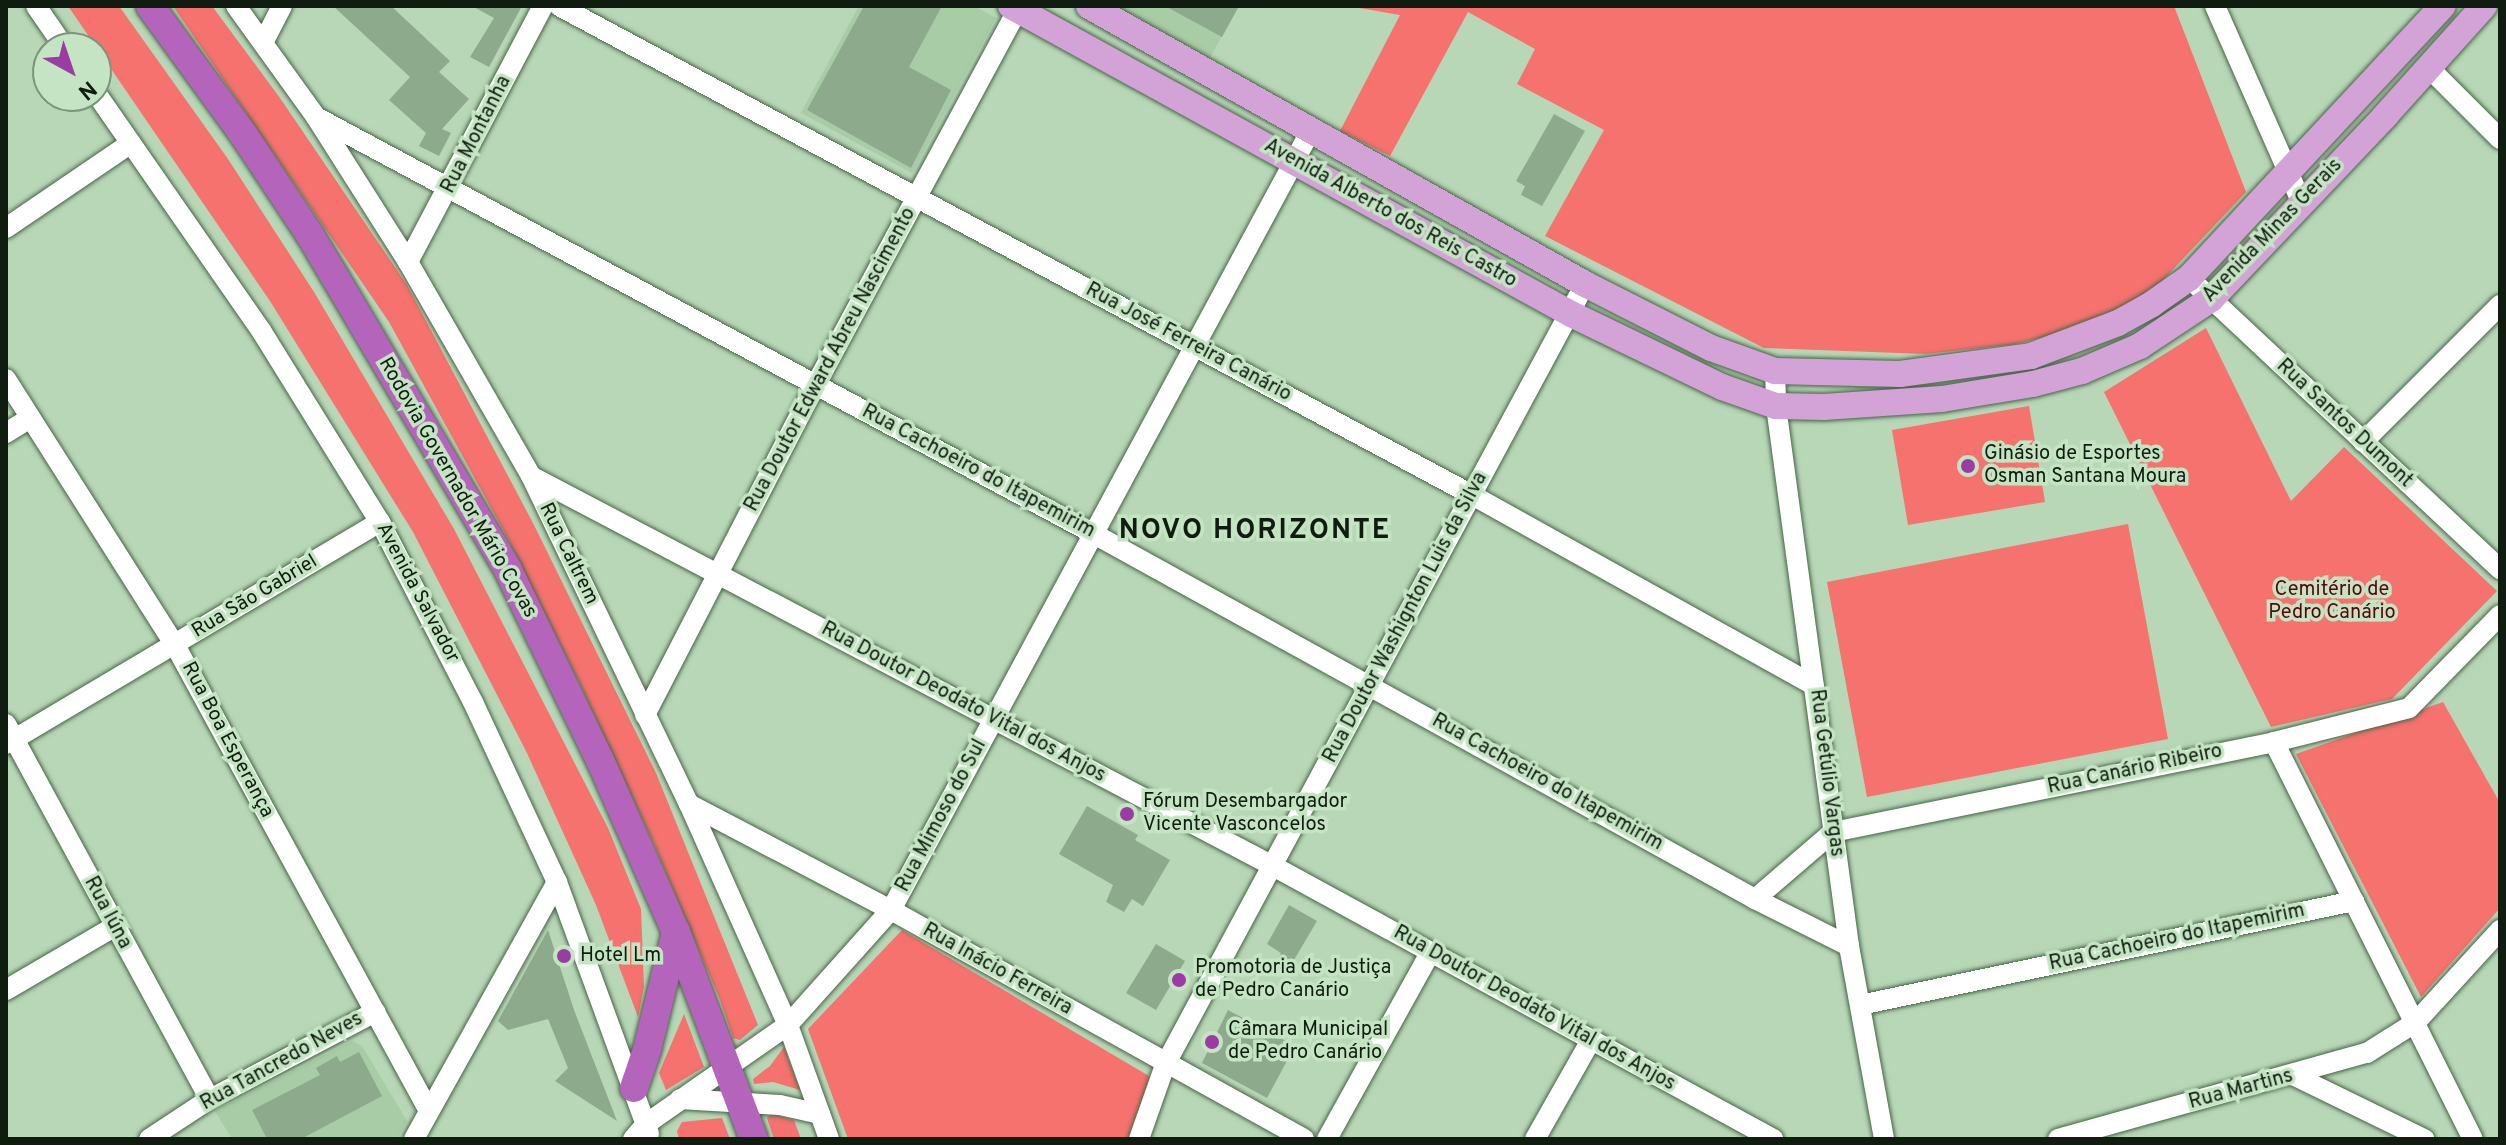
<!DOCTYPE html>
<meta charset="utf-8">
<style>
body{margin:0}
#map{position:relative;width:2506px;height:1145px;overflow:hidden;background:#b7d7b6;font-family:Overpass,sans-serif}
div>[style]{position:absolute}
.built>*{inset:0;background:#a7cca6}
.green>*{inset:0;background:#f5726e}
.building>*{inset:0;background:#8dab8c}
.roads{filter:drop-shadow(0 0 2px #486447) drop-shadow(0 0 2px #486447)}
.minor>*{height:20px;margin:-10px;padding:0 10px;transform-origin:10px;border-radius:10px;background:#fff}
.major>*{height:26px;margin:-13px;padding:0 13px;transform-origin:13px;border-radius:13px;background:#d3a2d7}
.highway>*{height:28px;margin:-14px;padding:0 14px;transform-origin:14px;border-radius:14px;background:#b564bc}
.dots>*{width:22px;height:22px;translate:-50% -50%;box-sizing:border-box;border:4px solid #c4e4c3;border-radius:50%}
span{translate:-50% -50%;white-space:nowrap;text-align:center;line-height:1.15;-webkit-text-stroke:7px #c4e4c3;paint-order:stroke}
.street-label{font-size:20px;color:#101c10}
.poi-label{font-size:20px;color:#101c10}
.left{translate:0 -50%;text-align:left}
.park-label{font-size:20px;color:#5d030c}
.district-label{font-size:28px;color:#101c10;font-weight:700;letter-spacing:2px}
.frame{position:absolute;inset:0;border:8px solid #101c10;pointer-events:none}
.north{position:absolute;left:32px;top:32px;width:80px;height:80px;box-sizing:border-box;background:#c4e4c3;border:2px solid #7c947b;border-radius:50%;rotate:140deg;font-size:22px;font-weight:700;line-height:32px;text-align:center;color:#101c10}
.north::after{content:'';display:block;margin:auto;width:28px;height:36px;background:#9b3ca4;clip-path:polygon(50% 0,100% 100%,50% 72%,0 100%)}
</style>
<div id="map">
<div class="built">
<div style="clip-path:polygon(859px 6px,974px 6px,996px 18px,912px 173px,801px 113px)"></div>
<div style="clip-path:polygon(1113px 6px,1239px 6px,1209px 59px)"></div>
<div style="clip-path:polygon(352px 1041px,362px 1046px,407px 1121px,397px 1139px,232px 1139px,215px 1111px)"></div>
</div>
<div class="green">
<div style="clip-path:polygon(68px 6px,119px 6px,228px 159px,314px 292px,454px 529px,608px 828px,641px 909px,644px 987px,638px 1017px,596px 905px,526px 751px,413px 532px,270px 301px)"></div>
<div style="clip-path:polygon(173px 6px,212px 6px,280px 98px,407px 285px,534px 525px,656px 773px,758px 1025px,740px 1040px,733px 1038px,720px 1000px,654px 844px,579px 682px,508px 539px,389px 322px)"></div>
<div style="clip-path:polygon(1348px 6px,2174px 6px,2246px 192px,2146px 298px,2089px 325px,2016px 344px,1926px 354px,1764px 348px,1545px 236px,1604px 130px,1517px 84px,1535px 49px,1468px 12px,1390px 156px,1340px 131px,1400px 15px)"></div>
<div style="clip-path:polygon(2206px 328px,2291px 501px,2344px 447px,2497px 591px,2392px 699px,2271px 727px,2104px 392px)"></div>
<div style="clip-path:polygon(2029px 406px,2045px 502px,1908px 525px,1892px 430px)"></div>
<div style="clip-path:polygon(2128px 524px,2168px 739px,1867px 797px,1827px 582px)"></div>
<div style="clip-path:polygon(2443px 702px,2500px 803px,2500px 908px,2421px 997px,2296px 754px)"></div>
<div style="clip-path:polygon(902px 930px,1154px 1079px,1131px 1139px,848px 1139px,808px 1029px)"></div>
<div style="clip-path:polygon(684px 1014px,704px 1067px,666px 1090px,659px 1073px)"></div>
<div style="clip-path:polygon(784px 1047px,800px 1090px,773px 1082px,754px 1084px,753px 1079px,770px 1066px)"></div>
<div style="clip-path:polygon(771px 1114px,794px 1120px,801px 1139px,774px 1139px,767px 1118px)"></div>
<div style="clip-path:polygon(722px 1118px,730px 1139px,679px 1139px,677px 1131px,682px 1122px)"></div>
</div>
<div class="building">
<div style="clip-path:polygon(333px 6px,391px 6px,450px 61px,439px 72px,469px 99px,442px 129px,451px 133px,439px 156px,419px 146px,426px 133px,389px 100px,410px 77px)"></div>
<div style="clip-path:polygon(472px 6px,522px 6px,489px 67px,470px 57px,494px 18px)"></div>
<div style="clip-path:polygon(864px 6px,942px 6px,909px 67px,951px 90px,911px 168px,807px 110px)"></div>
<div style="clip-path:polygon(1165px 6px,1239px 6px,1222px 37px)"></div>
<div style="clip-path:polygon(1554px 114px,1585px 131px,1542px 206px,1521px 195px,1525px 186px,1516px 181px)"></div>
<div style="clip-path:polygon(1087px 806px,1138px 835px,1135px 840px,1170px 860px,1143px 906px,1132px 899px,1124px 912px,1106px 902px,1113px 885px,1059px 854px)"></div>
<div style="clip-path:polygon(1289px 905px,1317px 921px,1291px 965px,1278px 958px,1281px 953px,1267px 944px)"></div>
<div style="clip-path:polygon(548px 930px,574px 1010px,617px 1121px,555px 1081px,568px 1068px,548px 1019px,508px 1030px,498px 1021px)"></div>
<div style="clip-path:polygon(1156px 944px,1185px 961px,1156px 1010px,1126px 993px)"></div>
<div style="clip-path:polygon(1228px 1010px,1286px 1041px,1279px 1055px,1288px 1059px,1267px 1098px,1202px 1063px)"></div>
<div style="clip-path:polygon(359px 1052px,382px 1096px,301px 1139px,267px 1139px,252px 1110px,320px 1075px,316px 1068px,337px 1056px,340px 1062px)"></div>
</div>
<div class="roads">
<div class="minor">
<div style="left:36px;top:6px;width:51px;rotate:55.4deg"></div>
<div style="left:236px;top:6px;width:137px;rotate:54.2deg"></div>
<div style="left:316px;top:117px;width:172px;rotate:57.6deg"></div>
<div style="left:408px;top:262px;width:247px;rotate:60.1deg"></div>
<div style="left:531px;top:476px;width:364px;rotate:64.3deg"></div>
<div style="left:689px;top:804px;width:242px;rotate:65.9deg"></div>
<div style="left:788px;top:1025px;width:121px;rotate:70.2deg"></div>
<div style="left:559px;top:6px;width:1036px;rotate:28.17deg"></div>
<div style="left:1472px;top:495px;width:391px;rotate:29.1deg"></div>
<div style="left:2215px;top:6px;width:215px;rotate:66.2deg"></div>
<div style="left:263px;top:43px;width:42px;rotate:-62.8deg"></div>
<div style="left:2428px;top:67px;width:102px;rotate:45deg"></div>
<div style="left:96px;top:93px;width:291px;rotate:55.2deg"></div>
<div style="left:262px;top:332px;width:224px;rotate:58.2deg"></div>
<div style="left:380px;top:522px;width:203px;rotate:62.7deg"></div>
<div style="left:473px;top:702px;width:199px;rotate:65deg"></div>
<div style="left:557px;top:882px;width:268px;rotate:69.9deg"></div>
<div style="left:316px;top:117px;width:883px;rotate:28.19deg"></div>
<div style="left:1094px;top:534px;width:755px;rotate:28.91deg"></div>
<div style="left:1755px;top:899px;width:105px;rotate:26.6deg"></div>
<div style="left:6px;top:228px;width:151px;rotate:-34.2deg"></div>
<div style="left:408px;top:262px;width:289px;rotate:-62.2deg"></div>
<div style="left:2189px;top:278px;width:426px;rotate:43.1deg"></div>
<div style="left:1775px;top:371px;width:35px;rotate:88deg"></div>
<div style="left:1776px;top:406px;width:545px;rotate:82.3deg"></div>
<div style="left:1849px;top:946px;width:196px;rotate:79.7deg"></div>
<div style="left:6px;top:379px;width:315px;rotate:57.6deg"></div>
<div style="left:175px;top:645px;width:531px;rotate:61.41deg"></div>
<div style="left:6px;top:433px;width:28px;rotate:-32deg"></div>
<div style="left:2363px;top:442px;width:194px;rotate:-45deg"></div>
<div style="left:531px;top:476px;width:838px;rotate:27.73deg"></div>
<div style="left:1273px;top:866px;width:570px;rotate:28.63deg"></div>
<div style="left:645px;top:715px;width:370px;rotate:-62.7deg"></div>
<div style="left:815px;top:386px;width:432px;rotate:-61.7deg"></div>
<div style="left:6px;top:724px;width:427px;rotate:61.5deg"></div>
<div style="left:2274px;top:742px;width:444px;rotate:63.4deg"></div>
<div style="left:6px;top:744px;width:435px;rotate:-30.7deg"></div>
<div style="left:689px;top:804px;width:228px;rotate:27.7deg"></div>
<div style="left:891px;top:910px;width:472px;rotate:29deg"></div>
<div style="left:1755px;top:899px;width:103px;rotate:-40.7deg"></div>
<div style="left:1833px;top:832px;width:450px;rotate:-11.5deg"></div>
<div style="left:2274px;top:742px;width:139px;rotate:-14.1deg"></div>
<div style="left:2409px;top:708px;width:130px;rotate:-45.6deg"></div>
<div style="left:6px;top:990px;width:125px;rotate:-30.3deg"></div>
<div style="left:1860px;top:1005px;width:505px;rotate:-11.89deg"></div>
<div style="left:2295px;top:1076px;width:144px;rotate:26deg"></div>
<div style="left:680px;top:1099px;width:100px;rotate:3.4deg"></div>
<div style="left:780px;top:1105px;width:41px;rotate:12.7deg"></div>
<div style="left:149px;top:1139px;width:73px;rotate:-33.3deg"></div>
<div style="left:210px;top:1099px;width:187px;rotate:-27.8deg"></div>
<div style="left:414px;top:1139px;width:294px;rotate:-60.9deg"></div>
<div style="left:633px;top:1139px;width:20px;rotate:-49deg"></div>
<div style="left:646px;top:1124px;width:173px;rotate:-34.9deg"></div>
<div style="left:788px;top:1025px;width:154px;rotate:-48.2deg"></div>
<div style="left:891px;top:910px;width:886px;rotate:-61.7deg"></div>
<div style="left:1139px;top:1139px;width:78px;rotate:-70.6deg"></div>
<div style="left:1165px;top:1065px;width:887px;rotate:-61.73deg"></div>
<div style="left:1327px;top:1139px;width:213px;rotate:-61deg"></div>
<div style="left:1535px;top:1139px;width:114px;rotate:-60.5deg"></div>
<div style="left:2058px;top:1139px;width:321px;rotate:-15.6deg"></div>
<div style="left:2367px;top:1053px;width:58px;rotate:-32.3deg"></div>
<div style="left:2416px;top:1022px;width:125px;rotate:-47.6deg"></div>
</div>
<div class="major">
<div style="left:1011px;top:6px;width:639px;rotate:28.81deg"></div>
<div style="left:1571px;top:314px;width:168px;rotate:25.8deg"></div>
<div style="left:1722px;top:387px;width:57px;rotate:19.4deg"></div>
<div style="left:1776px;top:406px;width:48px;rotate:1.2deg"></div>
<div style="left:1824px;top:407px;width:118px;rotate:-3.9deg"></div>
<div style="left:1942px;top:399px;width:92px;rotate:-9.4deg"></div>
<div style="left:2033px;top:384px;width:51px;rotate:-14.9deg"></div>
<div style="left:2082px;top:371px;width:63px;rotate:-23.3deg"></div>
<div style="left:2140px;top:346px;width:85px;rotate:-33.5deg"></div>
<div style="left:2211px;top:299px;width:253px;rotate:-46.4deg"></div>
<div style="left:2385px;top:116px;width:148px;rotate:-48deg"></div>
<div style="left:1089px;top:6px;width:569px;rotate:29.27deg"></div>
<div style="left:1585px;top:284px;width:141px;rotate:26.9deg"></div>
<div style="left:1711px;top:348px;width:68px;rotate:19.8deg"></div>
<div style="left:1775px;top:371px;width:125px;rotate:1.4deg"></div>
<div style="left:1900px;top:374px;width:132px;rotate:-7.8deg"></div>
<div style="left:2031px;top:356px;width:93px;rotate:-20.8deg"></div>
<div style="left:2118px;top:323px;width:39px;rotate:-29deg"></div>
<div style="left:2152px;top:304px;width:45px;rotate:-35.1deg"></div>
<div style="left:2189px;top:278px;width:372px;rotate:-47deg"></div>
</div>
<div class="highway">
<div style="left:150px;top:6px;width:158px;rotate:54deg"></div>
<div style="left:243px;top:134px;width:121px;rotate:56.4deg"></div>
<div style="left:310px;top:235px;width:389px;rotate:59.4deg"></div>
<div style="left:508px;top:570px;width:211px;rotate:64.2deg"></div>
<div style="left:600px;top:760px;width:188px;rotate:66.2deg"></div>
<div style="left:676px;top:932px;width:221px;rotate:69.4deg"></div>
<div style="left:634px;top:1088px;width:40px;rotate:-71.1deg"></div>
<div style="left:647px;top:1050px;width:122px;rotate:-76.2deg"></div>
</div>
</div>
<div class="dots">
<div style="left:1968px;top:466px;background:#9b3ca4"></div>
<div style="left:1127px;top:814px;background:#9b3ca4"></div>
<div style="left:564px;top:956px;background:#9b3ca4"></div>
<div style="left:1179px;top:980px;background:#9b3ca4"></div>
<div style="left:1212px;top:1042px;background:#9b3ca4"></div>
</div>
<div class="street-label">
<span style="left:477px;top:135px;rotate:-63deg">Rua Montanha</span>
<span style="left:1390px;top:214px;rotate:29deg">Avenida Alberto dos Reis Castro</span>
<span style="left:2273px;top:231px;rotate:-46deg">Avenida Minas Gerais</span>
<span style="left:1188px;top:343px;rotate:28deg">Rua José Ferreira Canário</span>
<span style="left:831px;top:360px;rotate:-62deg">Rua Doutor Edward Abreu Nascimento</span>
<span style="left:2344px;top:424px;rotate:43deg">Rua Santos Dumont</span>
<span style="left:978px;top:472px;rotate:28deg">Rua Cachoeiro do Itapemirim</span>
<span style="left:457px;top:488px;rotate:60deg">Rodovia Governador Mário Covas</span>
<span style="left:568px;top:554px;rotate:64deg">Rua Caltrem</span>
<span style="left:417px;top:593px;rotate:62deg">Avenida Salvador</span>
<span style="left:255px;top:597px;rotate:-31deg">Rua São Gabriel</span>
<span style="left:1406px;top:618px;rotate:-62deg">Rua Doutor Washignton Luis da Silva</span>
<span style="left:963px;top:703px;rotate:28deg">Rua Doutor Deodato Vital dos Anjos</span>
<span style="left:227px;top:740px;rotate:62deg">Rua Boa Esperança</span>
<span style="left:2135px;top:770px;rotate:-12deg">Rua Canário Ribeiro</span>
<span style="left:1826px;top:773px;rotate:83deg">Rua Getúlio Vargas</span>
<span style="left:1547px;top:783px;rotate:29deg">Rua Cachoeiro do Itapemirim</span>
<span style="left:942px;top:816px;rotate:-62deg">Rua Mimoso do Sul</span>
<span style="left:107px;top:913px;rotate:62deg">Rua Iúna</span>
<span style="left:2177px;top:938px;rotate:-12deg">Rua Cachoeiro do Itapemirim</span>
<span style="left:997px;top:970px;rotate:29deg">Rua Inácio Ferreira</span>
<span style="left:1534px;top:1009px;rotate:29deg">Rua Doutor Deodato Vital dos Anjos</span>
<span style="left:282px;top:1062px;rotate:-29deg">Rua Tancredo Neves</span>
<span style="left:2241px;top:1090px;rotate:-15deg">Rua Martins</span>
</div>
<div class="poi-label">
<span class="left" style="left:1984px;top:466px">Ginásio de Esportes<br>Osman Santana Moura</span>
<span class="left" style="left:1143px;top:814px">Fórum Desembargador<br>Vicente Vasconcelos</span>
<span class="left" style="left:580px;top:956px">Hotel Lm</span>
<span class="left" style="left:1195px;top:980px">Promotoria de Justiça<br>de Pedro Canário</span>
<span class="left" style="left:1228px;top:1042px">Câmara Municipal<br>de Pedro Canário</span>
</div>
<div class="park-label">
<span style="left:2332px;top:602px">Cemitério de<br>Pedro Canário</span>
</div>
<div class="district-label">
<span style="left:1255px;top:531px">NOVO HORIZONTE</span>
</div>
<div class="frame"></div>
<div class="north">N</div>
</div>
